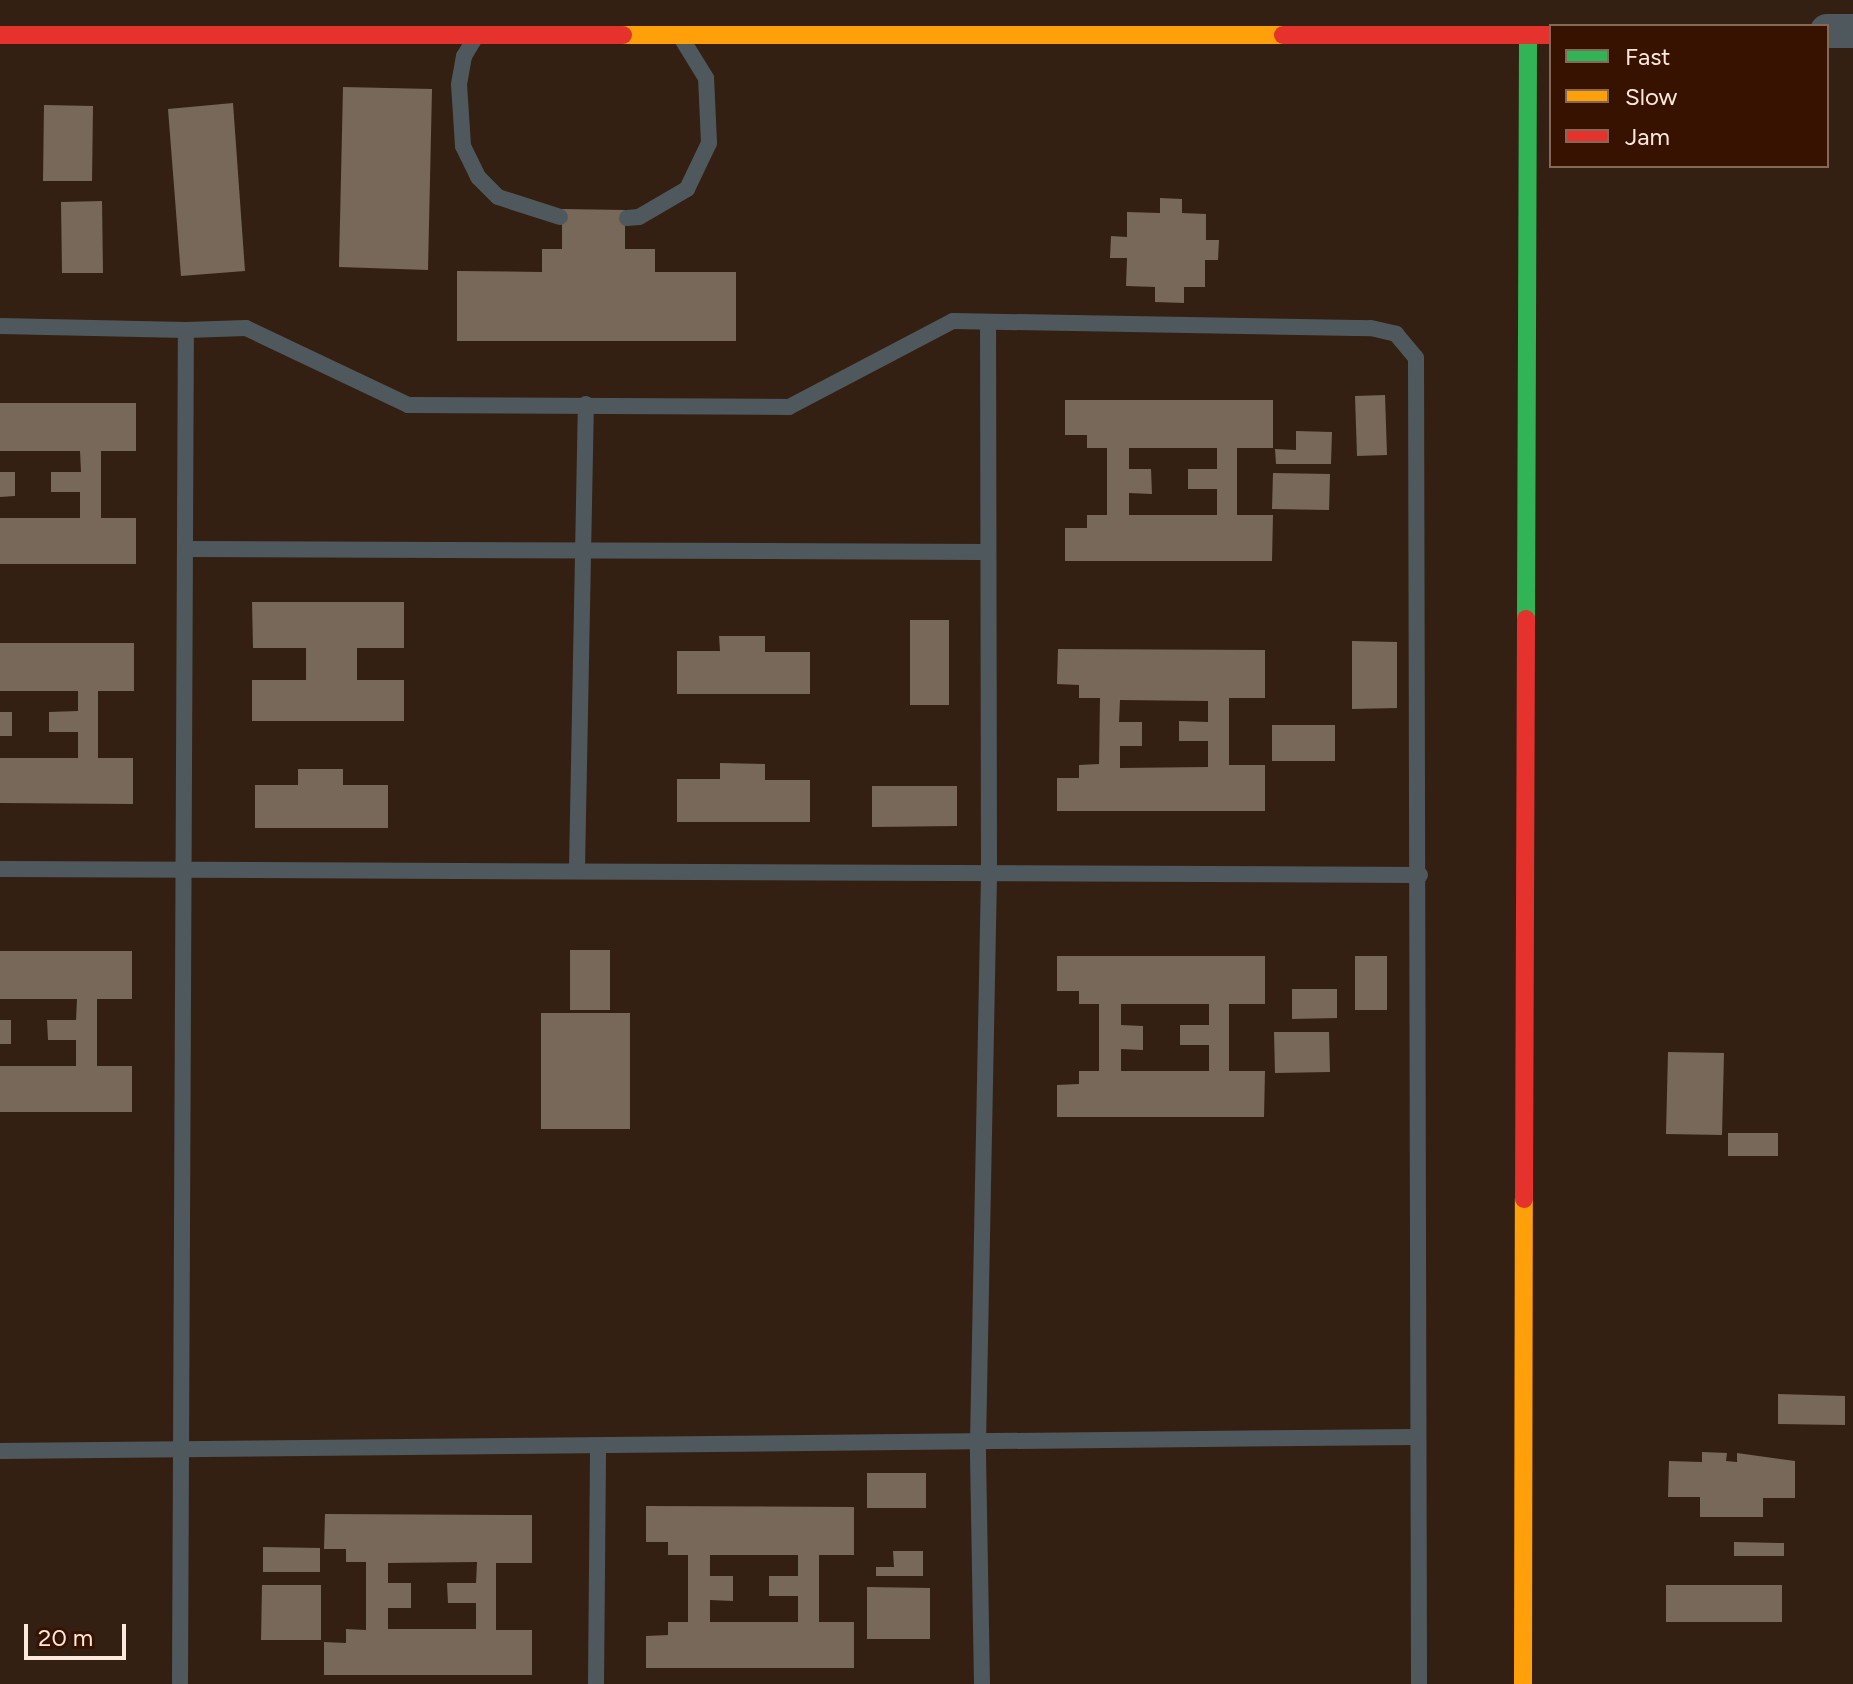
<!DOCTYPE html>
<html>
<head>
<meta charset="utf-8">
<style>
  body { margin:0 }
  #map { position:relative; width:1853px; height:1684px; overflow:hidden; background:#342013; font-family:Figtree,sans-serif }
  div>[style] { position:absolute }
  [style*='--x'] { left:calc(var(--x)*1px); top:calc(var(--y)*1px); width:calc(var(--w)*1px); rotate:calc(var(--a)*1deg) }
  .building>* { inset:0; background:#78685a }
  .lane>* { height:16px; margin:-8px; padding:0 8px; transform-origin:8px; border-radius:8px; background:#4f595d }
  .street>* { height:34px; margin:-17px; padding:0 17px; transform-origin:17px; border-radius:17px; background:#4f595d }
  .fast>* { height:18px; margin:-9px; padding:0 9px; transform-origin:9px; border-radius:9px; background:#30b455 }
  .slow>* { height:18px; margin:-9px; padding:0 9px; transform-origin:9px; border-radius:9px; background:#ff9f0a }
  .jam>* { height:18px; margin:-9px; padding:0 9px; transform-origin:9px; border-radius:9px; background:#e5322d }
  span { translate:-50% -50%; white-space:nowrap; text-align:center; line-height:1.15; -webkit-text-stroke:8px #371200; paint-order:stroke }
  .legend { position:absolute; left:1549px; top:24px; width:280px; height:144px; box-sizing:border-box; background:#371200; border:2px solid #866859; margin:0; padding:10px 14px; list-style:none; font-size:24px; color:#fde8de }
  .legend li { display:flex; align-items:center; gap:16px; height:40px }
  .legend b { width:40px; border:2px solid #866859 }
  .scale { position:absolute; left:24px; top:1624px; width:102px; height:36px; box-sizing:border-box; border:4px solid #fde8de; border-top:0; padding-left:10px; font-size:24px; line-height:28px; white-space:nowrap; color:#fde8de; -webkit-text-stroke:6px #371200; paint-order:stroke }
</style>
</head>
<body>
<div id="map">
  <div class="building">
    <div style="clip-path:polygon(343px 87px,432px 89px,428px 270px,339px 267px)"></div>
    <div style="clip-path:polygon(233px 103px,245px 271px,181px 276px,168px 109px)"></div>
    <div style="clip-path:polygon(44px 105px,93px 106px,92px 181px,43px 181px)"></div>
    <div style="clip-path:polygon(1160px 198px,1182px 199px,1182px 213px,1206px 214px,1206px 240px,1219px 240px,1218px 260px,1205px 260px,1205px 287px,1184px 287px,1184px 303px,1155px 302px,1155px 287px,1126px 286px,1127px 258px,1110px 258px,1111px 236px,1127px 237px,1127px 212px,1160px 213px)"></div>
    <div style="clip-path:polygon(102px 201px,103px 273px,62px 273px,61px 202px)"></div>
    <div style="clip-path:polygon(562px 209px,625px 210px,625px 249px,655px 249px,655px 272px,736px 272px,736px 341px,457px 341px,457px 271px,542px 272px,542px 249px,562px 249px)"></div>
    <div style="clip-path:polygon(1385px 395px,1387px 455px,1357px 456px,1355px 396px)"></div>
    <div style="clip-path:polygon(evenodd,1065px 400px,1273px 400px,1273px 448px,1237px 448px,1237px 515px,1273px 515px,1272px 561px,1065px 561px,1065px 528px,1087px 528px,1087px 515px,1107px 515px,1107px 448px,1087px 448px,1087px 435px,1065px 435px,1065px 400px,1129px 448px,1217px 448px,1217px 469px,1188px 469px,1188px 489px,1217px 489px,1217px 515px,1129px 515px,1129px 493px,1152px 494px,1151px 469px,1129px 469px,1129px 448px)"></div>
    <div style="clip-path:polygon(0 403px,136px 403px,136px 451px,101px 451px,101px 518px,136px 518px,136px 564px,0 564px,0 518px,80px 518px,80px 492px,51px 492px,51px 472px,81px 472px,80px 451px,0 451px)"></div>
    <div style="clip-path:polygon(1296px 431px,1332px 432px,1331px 464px,1276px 464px,1275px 449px,1296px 450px)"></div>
    <div style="clip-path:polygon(0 472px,15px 472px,15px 496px,0 497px)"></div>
    <div style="clip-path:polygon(1273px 473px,1330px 474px,1329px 510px,1272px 509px)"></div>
    <div style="clip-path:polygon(252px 602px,404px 602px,404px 648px,357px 648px,357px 680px,404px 680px,404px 721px,252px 721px,252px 680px,306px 680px,306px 648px,253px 648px)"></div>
    <div style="clip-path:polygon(910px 620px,949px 620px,949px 705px,910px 705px)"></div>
    <div style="clip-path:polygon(719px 636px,765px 636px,765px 652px,810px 652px,810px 694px,677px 694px,677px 651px,720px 651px)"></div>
    <div style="clip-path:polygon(1352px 641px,1397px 642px,1397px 708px,1352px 709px)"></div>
    <div style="clip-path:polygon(0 643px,134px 643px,134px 691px,98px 691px,98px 758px,133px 758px,133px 804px,0 803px,0 758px,78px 758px,78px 732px,49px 732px,49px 712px,78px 711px,78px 691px,0 691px)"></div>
    <div style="clip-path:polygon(evenodd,1058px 649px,1265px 650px,1265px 698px,1229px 698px,1229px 765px,1265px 765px,1265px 811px,1057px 811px,1057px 778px,1079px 778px,1079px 765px,1099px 764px,1100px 698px,1079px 698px,1079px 685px,1057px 684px,1058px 649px,1120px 700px,1208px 701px,1208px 722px,1179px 721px,1179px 741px,1208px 741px,1208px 767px,1120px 768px,1120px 746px,1142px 746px,1142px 722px,1119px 722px,1120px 700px)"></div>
    <div style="clip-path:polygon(0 712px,12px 712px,12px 736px,0 736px)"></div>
    <div style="clip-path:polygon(1272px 725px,1335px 725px,1335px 761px,1272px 761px)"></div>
    <div style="clip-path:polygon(720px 763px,765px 764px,765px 780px,810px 780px,810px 822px,677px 822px,677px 779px,720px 779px)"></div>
    <div style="clip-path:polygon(298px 769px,343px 769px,343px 785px,388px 785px,388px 828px,255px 828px,255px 785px,298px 785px)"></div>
    <div style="clip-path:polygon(872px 786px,957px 786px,957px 826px,872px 827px)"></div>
    <div style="clip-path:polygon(570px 950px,610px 950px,610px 1010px,570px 1010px)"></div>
    <div style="clip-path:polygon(0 951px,132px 951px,132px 999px,97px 999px,97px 1066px,132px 1066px,132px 1112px,0 1112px,0 1066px,76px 1066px,76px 1040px,48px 1040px,47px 1020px,76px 1020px,77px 999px,0 999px)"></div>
    <div style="clip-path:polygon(evenodd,1057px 956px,1265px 956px,1265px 1004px,1229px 1004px,1229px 1071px,1265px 1071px,1264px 1117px,1057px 1117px,1057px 1085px,1079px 1084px,1079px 1071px,1099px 1071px,1099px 1004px,1079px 1004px,1079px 991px,1057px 991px,1057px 956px,1121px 1004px,1209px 1004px,1209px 1025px,1180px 1025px,1180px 1045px,1209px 1045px,1209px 1071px,1121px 1071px,1121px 1049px,1143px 1050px,1143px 1026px,1121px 1025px,1121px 1004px)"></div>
    <div style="clip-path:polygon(1355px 956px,1387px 956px,1387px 1010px,1355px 1010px)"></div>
    <div style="clip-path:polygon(1292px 989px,1337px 989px,1337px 1018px,1292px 1019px)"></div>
    <div style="clip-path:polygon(541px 1013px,630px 1013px,630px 1129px,541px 1129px)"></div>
    <div style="clip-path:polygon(0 1020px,11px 1020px,11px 1044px,0 1044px)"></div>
    <div style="clip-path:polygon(1274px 1032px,1329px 1032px,1330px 1072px,1275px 1073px)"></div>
    <div style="clip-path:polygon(1668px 1052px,1724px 1053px,1722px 1135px,1666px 1134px)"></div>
    <div style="clip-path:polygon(1728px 1133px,1778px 1133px,1778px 1156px,1728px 1156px)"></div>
    <div style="clip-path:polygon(1778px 1394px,1845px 1396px,1845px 1425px,1778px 1424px)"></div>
    <div style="clip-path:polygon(1702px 1452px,1727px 1453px,1726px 1461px,1737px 1462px,1737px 1453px,1795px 1461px,1795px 1498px,1763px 1498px,1763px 1517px,1700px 1517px,1700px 1497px,1668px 1497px,1669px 1461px,1702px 1462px)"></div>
    <div style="clip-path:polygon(867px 1473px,926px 1473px,926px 1508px,867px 1508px)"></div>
    <div style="clip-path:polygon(evenodd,646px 1506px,854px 1507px,854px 1555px,819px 1555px,819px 1622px,854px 1622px,854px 1668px,646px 1668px,646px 1636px,668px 1635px,668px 1622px,688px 1622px,688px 1555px,668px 1555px,668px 1542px,646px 1542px,646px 1506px,710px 1555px,798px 1555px,798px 1576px,769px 1576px,769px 1596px,798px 1596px,798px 1622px,710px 1622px,710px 1600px,733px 1601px,733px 1576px,710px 1576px,710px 1555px)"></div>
    <div style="clip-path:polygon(evenodd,325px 1514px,532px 1515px,532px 1563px,496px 1563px,496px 1630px,532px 1630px,532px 1675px,324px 1675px,324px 1642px,346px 1643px,346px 1629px,366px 1630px,366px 1562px,346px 1562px,346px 1549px,324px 1549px,325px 1514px,477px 1562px,476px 1583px,447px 1583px,448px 1603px,476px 1603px,476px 1629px,388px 1629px,388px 1608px,411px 1608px,411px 1583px,388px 1583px,388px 1563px,477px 1562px)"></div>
    <div style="clip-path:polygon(1734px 1542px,1784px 1543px,1784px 1556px,1734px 1556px)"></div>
    <div style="clip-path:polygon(263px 1547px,320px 1548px,320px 1572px,263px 1572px)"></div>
    <div style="clip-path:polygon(893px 1551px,923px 1551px,923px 1576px,876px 1576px,876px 1567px,894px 1567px)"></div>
    <div style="clip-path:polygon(262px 1585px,321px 1585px,321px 1640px,261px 1640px)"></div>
    <div style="clip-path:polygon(1666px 1585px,1782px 1585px,1782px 1622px,1666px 1622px)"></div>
    <div style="clip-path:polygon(867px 1587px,930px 1588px,930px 1639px,867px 1639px)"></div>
  </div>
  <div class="lane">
    <div style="--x:475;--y:38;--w:21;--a:121"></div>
    <div style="--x:464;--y:56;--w:28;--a:100"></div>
    <div style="--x:459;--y:84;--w:62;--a:86.3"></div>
    <div style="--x:463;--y:146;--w:34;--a:64"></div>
    <div style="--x:478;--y:177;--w:28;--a:45"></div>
    <div style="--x:498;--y:197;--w:65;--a:17.9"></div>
    <div style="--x:627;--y:218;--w:12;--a:-5"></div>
    <div style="--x:639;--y:217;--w:56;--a:-30.3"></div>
    <div style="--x:687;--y:189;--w:51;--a:-64.4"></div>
    <div style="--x:709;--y:143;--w:65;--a:-92.6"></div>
    <div style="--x:706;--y:78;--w:46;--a:-121.6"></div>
    <div style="--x:0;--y:326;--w:186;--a:1.2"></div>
    <div style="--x:185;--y:549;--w:801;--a:0.21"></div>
    <div style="--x:577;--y:868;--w:464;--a:-88.9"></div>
    <div style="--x:0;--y:869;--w:1420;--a:0.24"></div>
    <div style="--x:0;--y:1451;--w:1416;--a:-0.57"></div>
    <div style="--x:180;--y:1684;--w:1354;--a:-89.75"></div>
    <div style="--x:186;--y:330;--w:60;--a:-1.9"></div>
    <div style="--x:246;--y:328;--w:179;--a:25.4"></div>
    <div style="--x:408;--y:405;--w:381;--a:0.3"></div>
    <div style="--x:789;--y:407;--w:185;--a:-27.7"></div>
    <div style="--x:953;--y:321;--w:418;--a:1"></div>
    <div style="--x:1371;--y:328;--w:26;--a:13"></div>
    <div style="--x:1396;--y:334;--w:31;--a:50"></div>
    <div style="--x:1416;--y:358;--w:1326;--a:89.87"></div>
    <div style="--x:596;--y:1684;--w:238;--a:-89.5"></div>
    <div style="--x:982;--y:1684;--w:241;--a:-91"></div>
    <div style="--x:978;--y:1443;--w:569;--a:-88.89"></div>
    <div style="--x:989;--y:874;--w:552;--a:-90.1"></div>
  </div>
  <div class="street">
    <div style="--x:1827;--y:31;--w:26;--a:0"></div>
  </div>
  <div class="fast">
    <div style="--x:1526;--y:619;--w:584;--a:-89.8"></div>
  </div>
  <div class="slow">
    <div style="--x:623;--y:35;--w:660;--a:0"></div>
    <div style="--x:1523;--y:1684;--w:485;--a:-89.9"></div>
  </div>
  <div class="jam">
    <div style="--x:0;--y:35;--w:623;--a:0"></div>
    <div style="--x:1283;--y:35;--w:268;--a:0"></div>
    <div style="--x:1524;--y:1199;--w:580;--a:-89.8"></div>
  </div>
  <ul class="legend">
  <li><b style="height:10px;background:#30b455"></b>Fast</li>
  <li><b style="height:10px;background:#ff9f0a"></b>Slow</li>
  <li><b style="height:10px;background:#e5322d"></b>Jam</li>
  </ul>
  <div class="scale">20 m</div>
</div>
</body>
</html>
